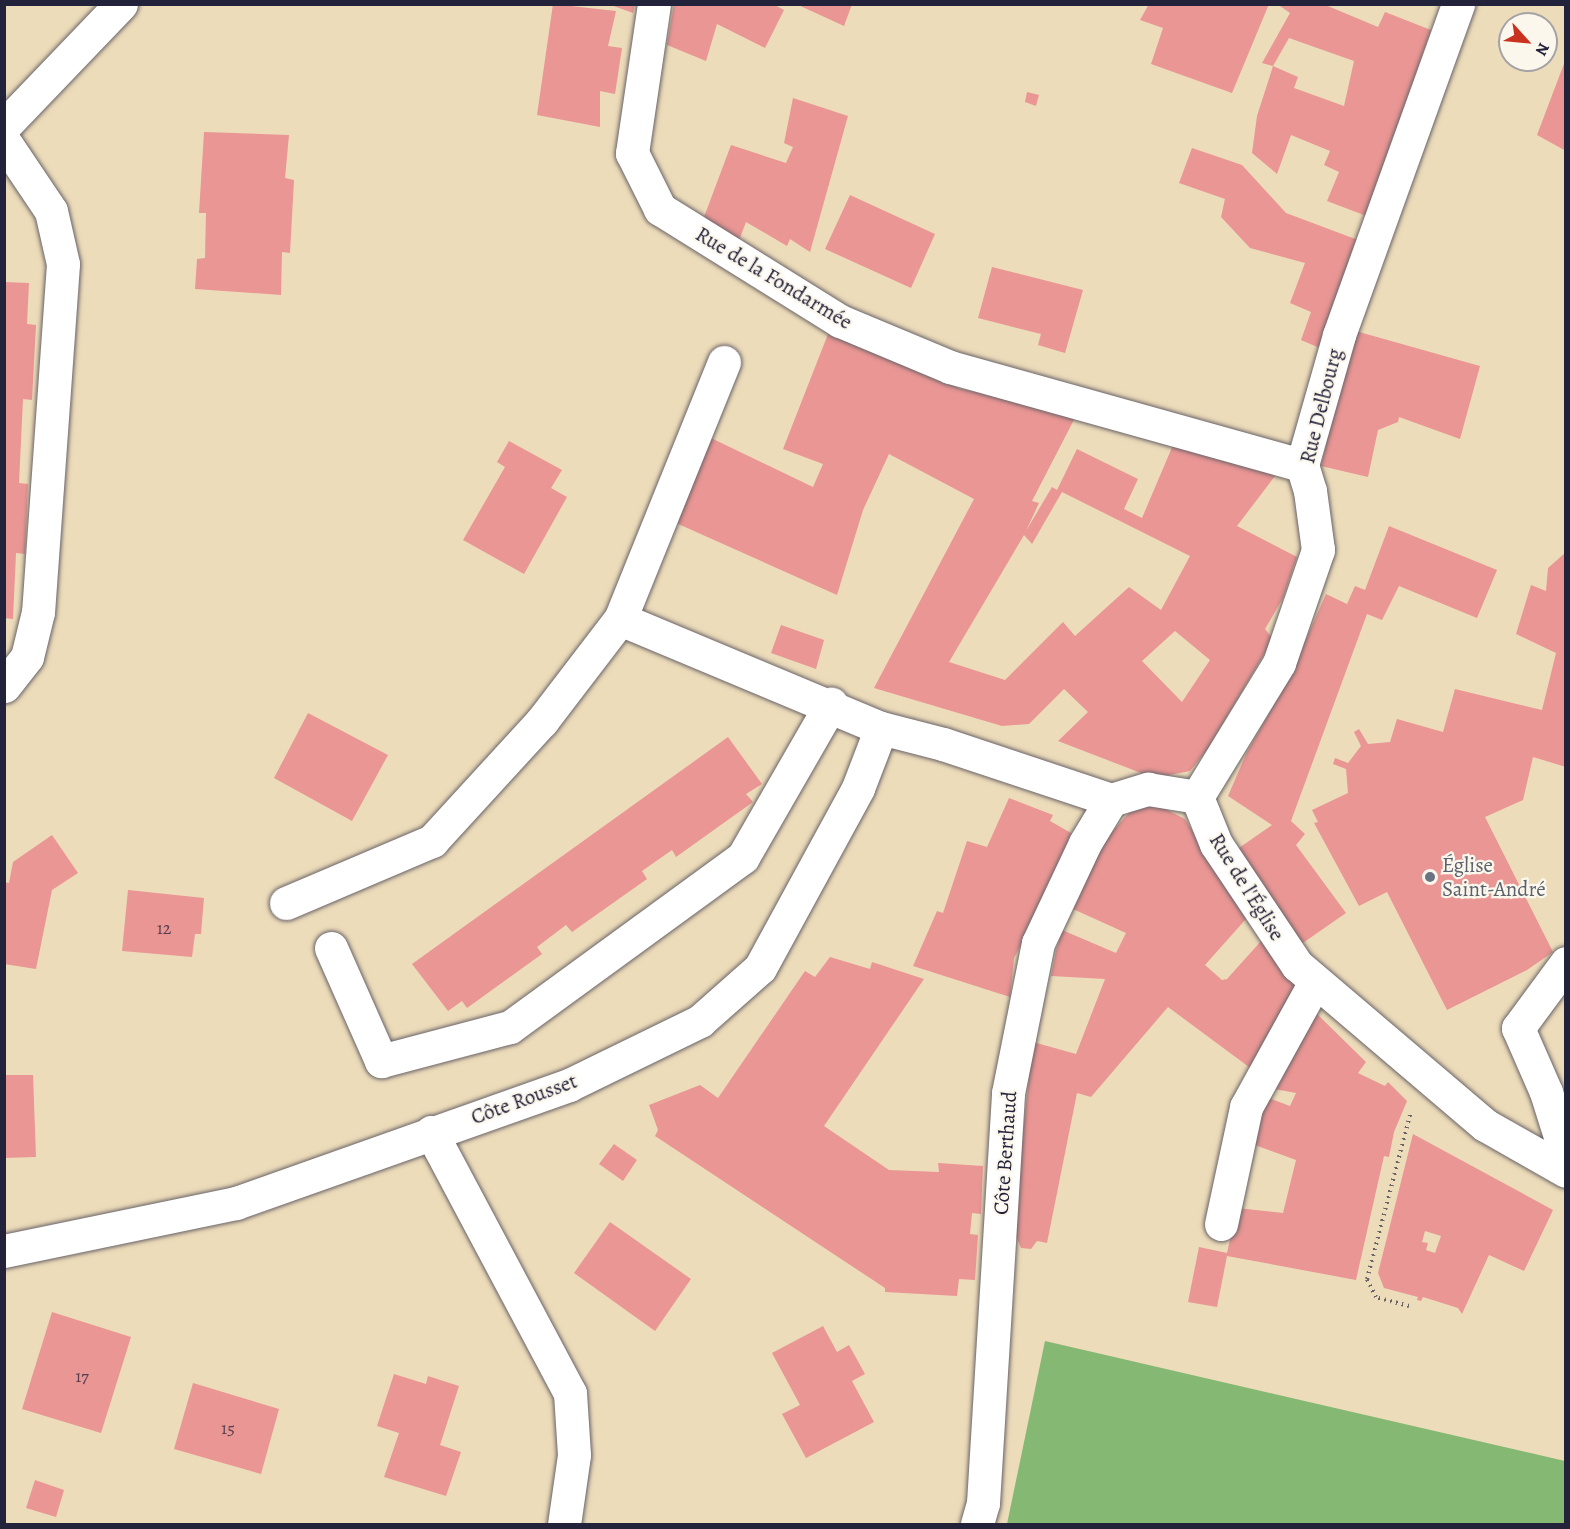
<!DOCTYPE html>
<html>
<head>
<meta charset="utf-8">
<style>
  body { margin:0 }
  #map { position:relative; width:1570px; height:1529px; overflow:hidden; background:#eddcba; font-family:Alegreya,serif }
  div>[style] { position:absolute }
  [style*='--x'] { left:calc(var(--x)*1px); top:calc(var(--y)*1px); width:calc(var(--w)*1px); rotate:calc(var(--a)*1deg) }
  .forest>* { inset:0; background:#85b873 }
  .building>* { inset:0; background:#ea9694 }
  .path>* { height:4px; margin-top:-2px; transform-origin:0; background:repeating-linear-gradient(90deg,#696367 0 1.5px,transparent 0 6px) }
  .roads { filter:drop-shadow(0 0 2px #696367) drop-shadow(0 0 2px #696367) }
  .minor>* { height:33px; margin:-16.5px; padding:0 16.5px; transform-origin:16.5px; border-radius:16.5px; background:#fff }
  .dots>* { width:16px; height:16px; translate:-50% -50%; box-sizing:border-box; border:3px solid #fbf7ec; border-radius:50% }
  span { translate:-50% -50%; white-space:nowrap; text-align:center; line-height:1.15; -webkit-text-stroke:4.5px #fbf7ec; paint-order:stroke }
  .number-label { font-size:18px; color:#543f51 }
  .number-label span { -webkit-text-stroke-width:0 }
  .street-label { font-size:21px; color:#22223b }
  .worship-label { font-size:21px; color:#5b616d }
  .left { translate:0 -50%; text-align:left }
  .frame { position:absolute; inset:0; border:6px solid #22223b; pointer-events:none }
  .north { position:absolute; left:1498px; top:12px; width:60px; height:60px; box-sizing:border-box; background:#fbf7ec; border:2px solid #a4a2a5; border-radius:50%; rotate:117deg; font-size:16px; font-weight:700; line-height:24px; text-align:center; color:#22223b }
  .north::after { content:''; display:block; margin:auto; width:21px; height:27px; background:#c8321e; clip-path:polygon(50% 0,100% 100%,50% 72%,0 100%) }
</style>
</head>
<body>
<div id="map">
  <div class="forest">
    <div style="clip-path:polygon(1045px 1341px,1565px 1461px,1565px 1524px,1007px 1524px)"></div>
  </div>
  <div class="building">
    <div style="clip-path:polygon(553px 4px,616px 11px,608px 46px,622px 48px,615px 94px,600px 91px,600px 127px,537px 115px)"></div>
    <div style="clip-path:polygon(608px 4px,635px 4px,633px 13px)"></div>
    <div style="clip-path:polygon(674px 4px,773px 4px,784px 10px,765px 48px,717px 24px,706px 61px,667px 45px)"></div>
    <div style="clip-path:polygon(796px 4px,852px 4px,844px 26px)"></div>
    <div style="clip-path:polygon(1149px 4px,1269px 4px,1232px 93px,1151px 64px,1163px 28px,1140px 20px)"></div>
    <div style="clip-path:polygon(1277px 4px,1323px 4px,1378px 27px,1385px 12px,1431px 30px,1369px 217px,1327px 201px,1339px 172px,1324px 165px,1330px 151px,1291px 135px,1277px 174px,1252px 153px,1257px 116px,1273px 66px,1298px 77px,1294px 88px,1344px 106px,1354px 61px,1289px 38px,1273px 66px,1262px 63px,1290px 13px)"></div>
    <div style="clip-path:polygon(1565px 61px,1566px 61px,1566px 151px,1537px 135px)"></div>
    <div style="clip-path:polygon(1027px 92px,1039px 95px,1036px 106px,1025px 102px)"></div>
    <div style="clip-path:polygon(793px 98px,848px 116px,810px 252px,790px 239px,787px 246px,746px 222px,738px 243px,704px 217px,731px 145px,786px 163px,793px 147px,784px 143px)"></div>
    <div style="clip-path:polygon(204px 132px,289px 135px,285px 178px,294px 180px,290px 253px,282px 252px,281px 295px,195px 289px,197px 259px,205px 258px,206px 213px,199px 213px)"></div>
    <div style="clip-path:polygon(1192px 148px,1242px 165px,1286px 213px,1358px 240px,1322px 349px,1301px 340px,1311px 312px,1290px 303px,1305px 263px,1250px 248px,1221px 217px,1225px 199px,1179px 183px)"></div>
    <div style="clip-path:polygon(850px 195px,935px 234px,911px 288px,825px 249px)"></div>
    <div style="clip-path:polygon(992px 267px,1083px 290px,1065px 353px,1038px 345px,1041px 334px,978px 318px)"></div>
    <div style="clip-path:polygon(4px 282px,29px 283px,27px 324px,36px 325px,32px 400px,23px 399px,19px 483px,28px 484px,25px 554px,16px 553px,13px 619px,4px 618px)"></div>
    <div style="clip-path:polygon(1352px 330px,1480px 366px,1460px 439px,1399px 417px,1398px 422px,1378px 430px,1368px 477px,1321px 466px)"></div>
    <div style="clip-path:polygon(evenodd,828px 334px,961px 389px,1078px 412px,1032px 501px,1039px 503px,1026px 531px,1052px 487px,1057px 490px,1077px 449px,1138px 479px,1124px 509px,1142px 518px,1176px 438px,1236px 456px,1275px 476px,1237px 526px,1297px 557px,1283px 598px,1265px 629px,1273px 639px,1207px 750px,1190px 771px,1154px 778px,1058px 741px,1088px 712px,1064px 689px,1029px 724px,1002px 726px,874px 688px,974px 499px,889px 454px,863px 510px,837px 595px,676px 523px,711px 438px,813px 487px,823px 464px,783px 449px,828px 334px,1062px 492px,1190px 556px,1161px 610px,1129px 587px,1075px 636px,1063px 622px,1005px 680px,949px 662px,1024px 535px,1032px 544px,1062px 492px,828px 334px,1175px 631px,1210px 660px,1182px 702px,1142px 661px,1175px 631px)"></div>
    <div style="clip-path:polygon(509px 441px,562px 470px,551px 488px,567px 497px,524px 574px,463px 540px,505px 467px,497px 462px)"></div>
    <div style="clip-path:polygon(1389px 526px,1497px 570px,1477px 618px,1399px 586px,1382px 620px,1367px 614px,1291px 821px,1305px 834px,1296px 845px,1346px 913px,1300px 945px,1236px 850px,1272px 825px,1228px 796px,1247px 752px,1288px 680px,1326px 594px,1347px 604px,1355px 586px,1365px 590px)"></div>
    <div style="clip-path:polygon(1566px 552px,1566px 767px,1533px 757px,1523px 800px,1485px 817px,1553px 952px,1527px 970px,1447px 1010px,1387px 892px,1359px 906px,1314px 823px,1318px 822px,1312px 810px,1348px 793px,1346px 769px,1333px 764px,1335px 758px,1348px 763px,1361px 746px,1354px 732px,1359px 729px,1368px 744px,1390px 742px,1397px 719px,1443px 732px,1455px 689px,1542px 710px,1556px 653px,1516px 634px,1531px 585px,1546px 591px,1548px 568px)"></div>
    <div style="clip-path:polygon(781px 625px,824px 640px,816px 669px,771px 653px)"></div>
    <div style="clip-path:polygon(308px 713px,388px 755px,352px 821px,274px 778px)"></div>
    <div style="clip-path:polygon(728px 737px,762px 784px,746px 794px,753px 802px,676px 857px,672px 850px,642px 871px,647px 879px,572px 932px,566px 925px,537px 947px,542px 954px,467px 1008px,462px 1001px,448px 1011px,412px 964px)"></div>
    <div style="clip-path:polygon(1009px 798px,1053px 815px,1050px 821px,1078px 837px,1014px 958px,1010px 997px,913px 966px,937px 911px,943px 913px,967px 841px,987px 847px)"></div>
    <div style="clip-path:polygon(1147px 800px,1185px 819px,1246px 919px,1205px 965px,1222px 980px,1227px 979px,1262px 940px,1300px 989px,1253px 1070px,1168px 1007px,1091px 1097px,1077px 1093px,1047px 1243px,1037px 1241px,1031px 1249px,1021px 1248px,1014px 1232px,1014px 1213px,1033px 1042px,1076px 1054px,1105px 979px,1051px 976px,1056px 951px,1062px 930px,1116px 953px,1126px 933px,1073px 909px,1087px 879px,1084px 877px,1103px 842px,1136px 805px)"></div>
    <div style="clip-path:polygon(52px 835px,78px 873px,52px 890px,36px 969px,4px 964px,4px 882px,9px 883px,13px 862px)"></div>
    <div style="clip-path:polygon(128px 890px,204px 898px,201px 934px,195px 934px,192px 957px,122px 951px)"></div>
    <div style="clip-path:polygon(830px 957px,870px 969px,872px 962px,924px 979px,824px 1126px,889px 1170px,939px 1172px,938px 1163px,983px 1166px,981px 1214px,972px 1213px,970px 1234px,978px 1235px,975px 1280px,959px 1279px,957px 1296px,885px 1292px,885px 1288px,655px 1136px,658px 1130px,649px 1105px,700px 1085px,718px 1098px,805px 971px,815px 977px)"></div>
    <div style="clip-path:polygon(1315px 1012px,1366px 1062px,1358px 1073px,1385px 1086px,1388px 1082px,1407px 1101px,1394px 1132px,1389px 1157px,1384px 1156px,1356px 1280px,1227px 1256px,1217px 1307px,1188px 1302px,1199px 1247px,1227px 1253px,1237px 1208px,1283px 1213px,1296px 1160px,1252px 1144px,1266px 1097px,1290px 1106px,1296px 1093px,1268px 1088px)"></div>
    <div style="clip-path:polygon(4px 1075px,33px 1075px,36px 1157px,4px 1158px)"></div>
    <div style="clip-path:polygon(evenodd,1413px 1134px,1553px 1210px,1524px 1271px,1489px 1255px,1462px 1314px,1458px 1308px,1423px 1297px,1421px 1301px,1417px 1300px,1418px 1297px,1384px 1288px,1378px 1273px,1413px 1134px,1425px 1231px,1441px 1236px,1435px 1253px,1426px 1250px,1428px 1243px,1422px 1242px,1425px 1231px)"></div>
    <div style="clip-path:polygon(614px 1144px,637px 1160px,623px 1181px,599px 1164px)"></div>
    <div style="clip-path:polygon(610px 1222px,691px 1279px,655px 1331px,574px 1273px)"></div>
    <div style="clip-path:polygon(52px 1312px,131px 1337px,101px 1433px,22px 1409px)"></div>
    <div style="clip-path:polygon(823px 1326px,837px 1352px,849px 1345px,865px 1374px,852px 1381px,874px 1422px,806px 1458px,782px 1414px,800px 1405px,772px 1353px)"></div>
    <div style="clip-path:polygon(394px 1374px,426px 1384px,428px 1376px,459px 1386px,440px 1445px,461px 1452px,446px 1496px,384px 1477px,399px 1433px,377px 1426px)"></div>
    <div style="clip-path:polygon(193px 1383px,279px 1409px,261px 1474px,174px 1449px)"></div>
    <div style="clip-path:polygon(35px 1480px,64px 1490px,56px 1517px,26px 1508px)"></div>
  </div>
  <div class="path">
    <div style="--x:1409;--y:1306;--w:34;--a:-165"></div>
    <div style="--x:1376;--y:1297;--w:20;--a:-117"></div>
    <div style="--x:1367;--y:1279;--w:170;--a:-75.3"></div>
  </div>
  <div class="roads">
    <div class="minor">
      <div style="--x:654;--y:4;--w:151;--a:98.4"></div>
      <div style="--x:632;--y:153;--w:63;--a:63.4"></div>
      <div style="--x:660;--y:209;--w:212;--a:31.9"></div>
      <div style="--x:840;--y:321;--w:119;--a:22.7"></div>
      <div style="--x:950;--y:367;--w:365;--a:15.6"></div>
      <div style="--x:4;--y:126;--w:169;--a:-46.2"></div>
      <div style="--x:4;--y:141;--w:84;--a:56.1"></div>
      <div style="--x:51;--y:211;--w:54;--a:77.2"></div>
      <div style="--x:63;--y:264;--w:349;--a:94.1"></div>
      <div style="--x:38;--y:612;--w:46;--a:103.7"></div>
      <div style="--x:27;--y:657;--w:37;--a:128"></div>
      <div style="--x:724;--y:362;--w:277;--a:112"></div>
      <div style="--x:620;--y:619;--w:283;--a:22.7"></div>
      <div style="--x:881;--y:728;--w:64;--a:14.5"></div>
      <div style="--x:943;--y:744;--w:177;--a:18.4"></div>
      <div style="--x:1111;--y:800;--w:39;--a:-17"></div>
      <div style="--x:1148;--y:789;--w:50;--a:9.3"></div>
      <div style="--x:1197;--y:797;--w:157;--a:-58.5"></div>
      <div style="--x:1279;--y:663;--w:120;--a:-71"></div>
      <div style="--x:1318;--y:550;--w:60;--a:-97.7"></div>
      <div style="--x:1310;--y:491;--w:27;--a:-107"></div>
      <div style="--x:1302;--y:465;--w:135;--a:-74.1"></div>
      <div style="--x:1339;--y:335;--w:352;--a:-70.2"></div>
      <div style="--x:1197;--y:797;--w:51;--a:68"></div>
      <div style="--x:1216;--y:844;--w:146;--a:56.2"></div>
      <div style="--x:1297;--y:965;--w:247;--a:40.4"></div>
      <div style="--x:1485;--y:1125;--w:93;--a:29.6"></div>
      <div style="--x:286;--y:903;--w:159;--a:-23"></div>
      <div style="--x:432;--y:841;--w:163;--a:-47.5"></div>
      <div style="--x:542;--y:721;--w:128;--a:-52.6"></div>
      <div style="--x:331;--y:948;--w:124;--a:66.1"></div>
      <div style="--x:381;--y:1061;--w:133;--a:-14.8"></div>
      <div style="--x:510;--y:1027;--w:288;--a:-36.1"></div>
      <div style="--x:743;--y:857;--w:177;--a:-60.1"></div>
      <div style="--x:1566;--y:963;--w:81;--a:126.4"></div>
      <div style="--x:1518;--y:1028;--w:70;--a:66.4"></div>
      <div style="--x:1546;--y:1092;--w:67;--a:72.6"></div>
      <div style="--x:431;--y:1132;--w:296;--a:62"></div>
      <div style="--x:570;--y:1393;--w:62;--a:86.3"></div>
      <div style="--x:574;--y:1455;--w:70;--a:98.2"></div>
      <div style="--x:1221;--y:1224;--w:120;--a:-77.9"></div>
      <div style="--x:1246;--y:1107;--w:143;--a:-61.1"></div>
      <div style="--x:4;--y:1251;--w:237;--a:-11.7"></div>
      <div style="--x:236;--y:1203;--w:353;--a:-19.5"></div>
      <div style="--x:569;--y:1085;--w:146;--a:-26"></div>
      <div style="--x:700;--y:1021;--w:80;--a:-41.5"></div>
      <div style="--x:760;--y:968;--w:205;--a:-61.4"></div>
      <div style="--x:858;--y:788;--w:64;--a:-69"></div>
      <div style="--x:977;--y:1524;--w:22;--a:-74"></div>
      <div style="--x:983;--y:1503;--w:411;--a:-86.5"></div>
      <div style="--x:1008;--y:1093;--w:153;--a:-78.7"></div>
      <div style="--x:1038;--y:943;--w:110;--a:-64.8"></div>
      <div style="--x:1085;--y:843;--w:50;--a:-58.8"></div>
    </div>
  </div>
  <div class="dots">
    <div style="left:1430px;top:877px;background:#6b7280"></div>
  </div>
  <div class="number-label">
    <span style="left:164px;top:928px">12</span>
    <span style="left:82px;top:1376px">17</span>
    <span style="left:228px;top:1428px">15</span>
  </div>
  <div class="street-label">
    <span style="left:774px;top:278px;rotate:31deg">Rue de la Fondarmée</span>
    <span style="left:1321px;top:406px;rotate:-76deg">Rue Delbourg</span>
    <span style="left:1247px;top:887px;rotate:58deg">Rue de l'Église</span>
    <span style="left:524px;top:1099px;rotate:-20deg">Côte Rousset</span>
    <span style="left:1005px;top:1153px;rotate:-86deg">Côte Berthaud</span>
  </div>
  <div class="worship-label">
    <span class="left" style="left:1442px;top:877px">Église<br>Saint-André</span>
  </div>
  <div class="frame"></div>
  <div class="north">N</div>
</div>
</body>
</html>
